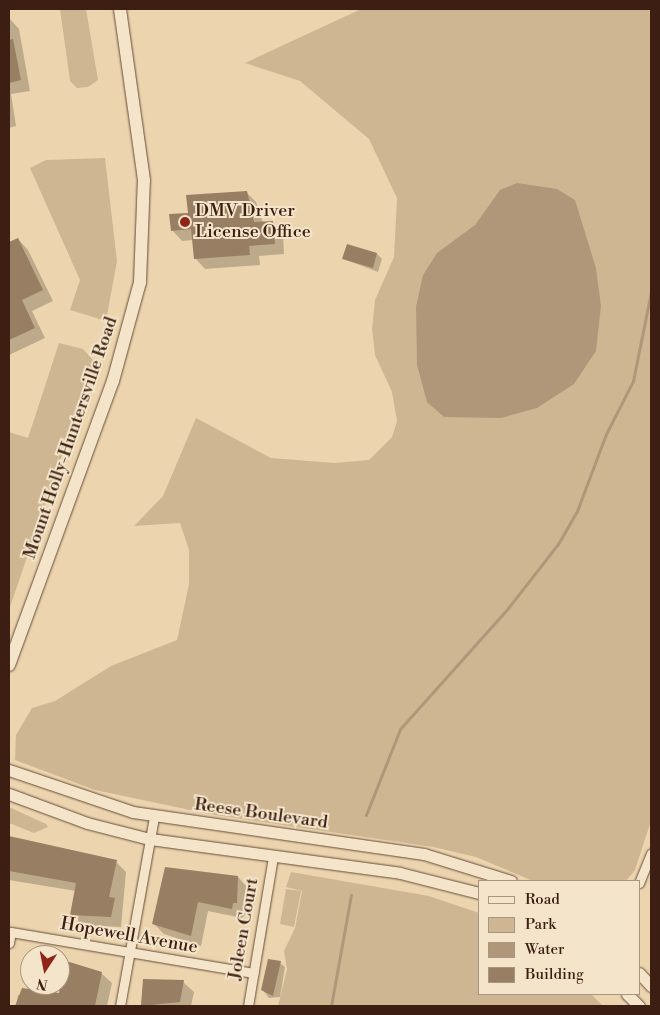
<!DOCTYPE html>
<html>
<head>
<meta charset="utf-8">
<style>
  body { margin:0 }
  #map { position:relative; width:660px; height:1015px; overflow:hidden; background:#ecd5ae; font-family:"Libre Bodoni",serif }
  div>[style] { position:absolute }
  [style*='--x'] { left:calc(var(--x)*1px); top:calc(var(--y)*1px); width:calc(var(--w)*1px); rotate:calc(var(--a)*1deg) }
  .green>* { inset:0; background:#ceb693 }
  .water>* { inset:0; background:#b09779 }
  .shadow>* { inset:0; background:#0003 }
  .stream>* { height:3px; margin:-1.5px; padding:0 1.5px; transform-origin:1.5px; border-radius:1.5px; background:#b09779 }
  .building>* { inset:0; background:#987e63 }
  .roads { filter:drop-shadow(0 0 1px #684c39) drop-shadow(0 0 1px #684c39) }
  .minor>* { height:9px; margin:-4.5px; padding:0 4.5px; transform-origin:4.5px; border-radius:4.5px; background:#f3e4ca }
  .tertiary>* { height:11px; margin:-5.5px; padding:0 5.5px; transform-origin:5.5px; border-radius:5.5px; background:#f3e4ca }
  .secondary>* { height:12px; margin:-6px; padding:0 6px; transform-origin:6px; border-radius:6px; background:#f3e4ca }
  .dots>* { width:14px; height:14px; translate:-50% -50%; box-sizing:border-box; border:2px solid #f3e4ca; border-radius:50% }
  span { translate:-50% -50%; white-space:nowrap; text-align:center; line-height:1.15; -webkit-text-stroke:4px #f3e4ca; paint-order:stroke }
  .poi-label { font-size:18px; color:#3c1f12 }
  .left { translate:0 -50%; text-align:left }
  .street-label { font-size:18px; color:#3c1f12 }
  .frame { position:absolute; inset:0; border:10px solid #3c1f12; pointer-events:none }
  .legend { position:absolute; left:478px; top:880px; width:162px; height:115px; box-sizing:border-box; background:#f3e4ca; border:1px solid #aa9580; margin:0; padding:6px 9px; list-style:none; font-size:15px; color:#3c1f12 }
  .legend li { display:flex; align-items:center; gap:10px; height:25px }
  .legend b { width:25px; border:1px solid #aa9580 }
  .north { position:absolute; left:20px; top:945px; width:50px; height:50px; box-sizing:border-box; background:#f3e4ca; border:1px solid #aa9580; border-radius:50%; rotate:191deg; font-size:14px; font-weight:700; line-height:20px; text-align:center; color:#3c1f12 }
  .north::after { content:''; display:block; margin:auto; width:18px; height:22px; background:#8f2418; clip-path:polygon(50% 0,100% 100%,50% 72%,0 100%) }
</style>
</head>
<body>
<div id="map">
  <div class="green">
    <div style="clip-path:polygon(60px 9px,86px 9px,98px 80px,88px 87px,77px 88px,70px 81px)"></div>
    <div style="clip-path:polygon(361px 9px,651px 9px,651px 821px,635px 870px,626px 881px,533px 881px,476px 857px,433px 847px,209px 814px,95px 790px,15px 760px,16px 735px,32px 708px,55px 701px,111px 666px,177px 640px,189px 584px,189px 550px,180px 523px,134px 526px,163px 496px,196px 418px,271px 458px,335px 463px,369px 460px,392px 437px,397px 421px,392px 392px,375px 355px,372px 329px,375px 300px,394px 257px,397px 198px,369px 139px,300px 81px,245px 63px)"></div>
    <div style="clip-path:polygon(105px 158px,117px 261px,106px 321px,70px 310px,80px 280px,30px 168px,46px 160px)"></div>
    <div style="clip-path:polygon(59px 343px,83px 349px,94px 361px,9px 610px,9px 432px,28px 438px)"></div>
    <div style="clip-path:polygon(9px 807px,46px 824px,48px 827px,34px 833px,9px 823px)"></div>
    <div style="clip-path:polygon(291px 872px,429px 896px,479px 913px,479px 994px,591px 994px,603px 1006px,278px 1006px,287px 969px,284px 951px,295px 928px,302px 891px,286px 887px)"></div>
    <div style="clip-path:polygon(286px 889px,301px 891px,294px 927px,280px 924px)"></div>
  </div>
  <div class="water">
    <div style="clip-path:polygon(517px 183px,557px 189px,575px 200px,596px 268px,601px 306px,596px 351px,574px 384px,537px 408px,501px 418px,444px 417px,427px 402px,417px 365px,416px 307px,423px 275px,437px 253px,475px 225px,500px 190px)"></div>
  </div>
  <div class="shadow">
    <div style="clip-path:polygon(9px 18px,19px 29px,30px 91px,11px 94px,16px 126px,9px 128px)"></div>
    <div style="clip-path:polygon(246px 192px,256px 202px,263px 223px,272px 222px,283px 232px,284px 254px,259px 256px,260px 265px,205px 269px,195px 258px,193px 240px,182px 241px,172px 230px,189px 214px)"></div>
    <div style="clip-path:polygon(18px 239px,28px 250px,53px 301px,32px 311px,45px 338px,9px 355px,9px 244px)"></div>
    <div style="clip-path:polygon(377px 254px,382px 259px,378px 272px,344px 259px)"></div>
    <div style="clip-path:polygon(9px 838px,116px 862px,126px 872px,121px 927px,82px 925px,72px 914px,76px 891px,9px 880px)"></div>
    <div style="clip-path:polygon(238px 877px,248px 888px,247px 913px,242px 918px,208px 911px,201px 946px,164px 934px,153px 923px)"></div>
    <div style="clip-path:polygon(280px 963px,285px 967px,280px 997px,269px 998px,262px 989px)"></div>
    <div style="clip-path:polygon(101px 973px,112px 983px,107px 1006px,16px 1006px,18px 995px,60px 994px)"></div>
    <div style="clip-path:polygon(144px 980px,183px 982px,194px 992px,191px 1006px,141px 1006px)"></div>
  </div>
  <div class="stream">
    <div style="--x:366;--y:815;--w:92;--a:-68.4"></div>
    <div style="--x:400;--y:729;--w:162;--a:-48.2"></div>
    <div style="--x:508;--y:608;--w:81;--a:-52"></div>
    <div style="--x:558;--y:544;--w:38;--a:-60"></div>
    <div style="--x:577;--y:511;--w:82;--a:-69.4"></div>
    <div style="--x:606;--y:434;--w:59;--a:-63"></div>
    <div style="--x:633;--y:381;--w:91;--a:-78.6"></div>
    <div style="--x:331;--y:1006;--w:113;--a:-79.8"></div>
  </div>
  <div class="building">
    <div style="clip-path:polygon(13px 39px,21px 80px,9px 83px,9px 40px)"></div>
    <div style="clip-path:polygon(247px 191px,254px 222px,273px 221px,275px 244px,249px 246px,250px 255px,194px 259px,191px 229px,171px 231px,169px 214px,188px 213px,186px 195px)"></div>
    <div style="clip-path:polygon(18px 238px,43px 290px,22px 300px,35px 328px,9px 340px,9px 242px)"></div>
    <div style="clip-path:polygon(347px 244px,377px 253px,373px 268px,342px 259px)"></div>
    <div style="clip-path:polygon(9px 836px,117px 860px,109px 897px,115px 898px,111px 917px,70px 915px,76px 883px,9px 871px)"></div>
    <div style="clip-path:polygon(165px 867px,238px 876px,237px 903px,233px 903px,232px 909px,198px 902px,191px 936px,152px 924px)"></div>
    <div style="clip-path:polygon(268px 959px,281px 961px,273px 996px,261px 990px)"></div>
    <div style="clip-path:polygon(63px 960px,102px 972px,95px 1006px,15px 1006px,22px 988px,59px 993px)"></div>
    <div style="clip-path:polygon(143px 979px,184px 980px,180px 1002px,141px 1006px)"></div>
  </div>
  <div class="roads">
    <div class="minor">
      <div style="--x:639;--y:883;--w:32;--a:-68"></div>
      <div style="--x:9;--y:943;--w:11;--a:-80"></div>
      <div style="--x:11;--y:932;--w:246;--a:9.6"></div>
      <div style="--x:120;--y:1006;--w:192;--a:-79.8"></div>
      <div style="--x:248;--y:1006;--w:151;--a:-80.5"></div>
    </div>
    <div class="tertiary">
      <div style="--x:9;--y:770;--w:131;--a:18.7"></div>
      <div style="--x:133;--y:812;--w:294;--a:8.2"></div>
      <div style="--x:424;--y:854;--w:91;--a:17.2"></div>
      <div style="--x:9;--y:794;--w:83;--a:20.4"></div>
      <div style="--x:87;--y:823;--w:65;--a:14.3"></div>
      <div style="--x:150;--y:839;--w:252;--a:7.7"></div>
      <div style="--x:400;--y:873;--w:81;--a:14.2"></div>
      <div style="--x:639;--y:973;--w:18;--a:47"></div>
      <div style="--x:627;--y:994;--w:17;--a:45"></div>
    </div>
    <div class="secondary">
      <div style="--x:9;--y:665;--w:302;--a:-69.9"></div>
      <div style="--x:113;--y:381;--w:103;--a:-74.7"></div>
      <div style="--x:140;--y:282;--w:102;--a:-87.8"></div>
      <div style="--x:144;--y:180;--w:173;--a:-98"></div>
    </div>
  </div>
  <div class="dots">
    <div style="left:185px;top:222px;background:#8f2418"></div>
  </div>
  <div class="poi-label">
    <span class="left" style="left:195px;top:222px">DMV Driver<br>License Office</span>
  </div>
  <div class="street-label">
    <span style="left:71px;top:438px;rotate:-71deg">Mount Holly-Huntersville Road</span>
    <span style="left:261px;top:814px;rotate:8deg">Reese Boulevard</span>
    <span style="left:244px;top:929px;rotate:-80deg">Joleen Court</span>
    <span style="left:129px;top:936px;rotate:10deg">Hopewell Avenue</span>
  </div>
  <div class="frame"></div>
  <ul class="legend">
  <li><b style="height:6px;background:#f3e4ca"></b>Road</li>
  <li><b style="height:14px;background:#ceb693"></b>Park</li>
  <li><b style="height:14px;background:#b09779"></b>Water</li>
  <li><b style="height:14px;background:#987e63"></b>Building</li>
  </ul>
  <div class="north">N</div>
</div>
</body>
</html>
